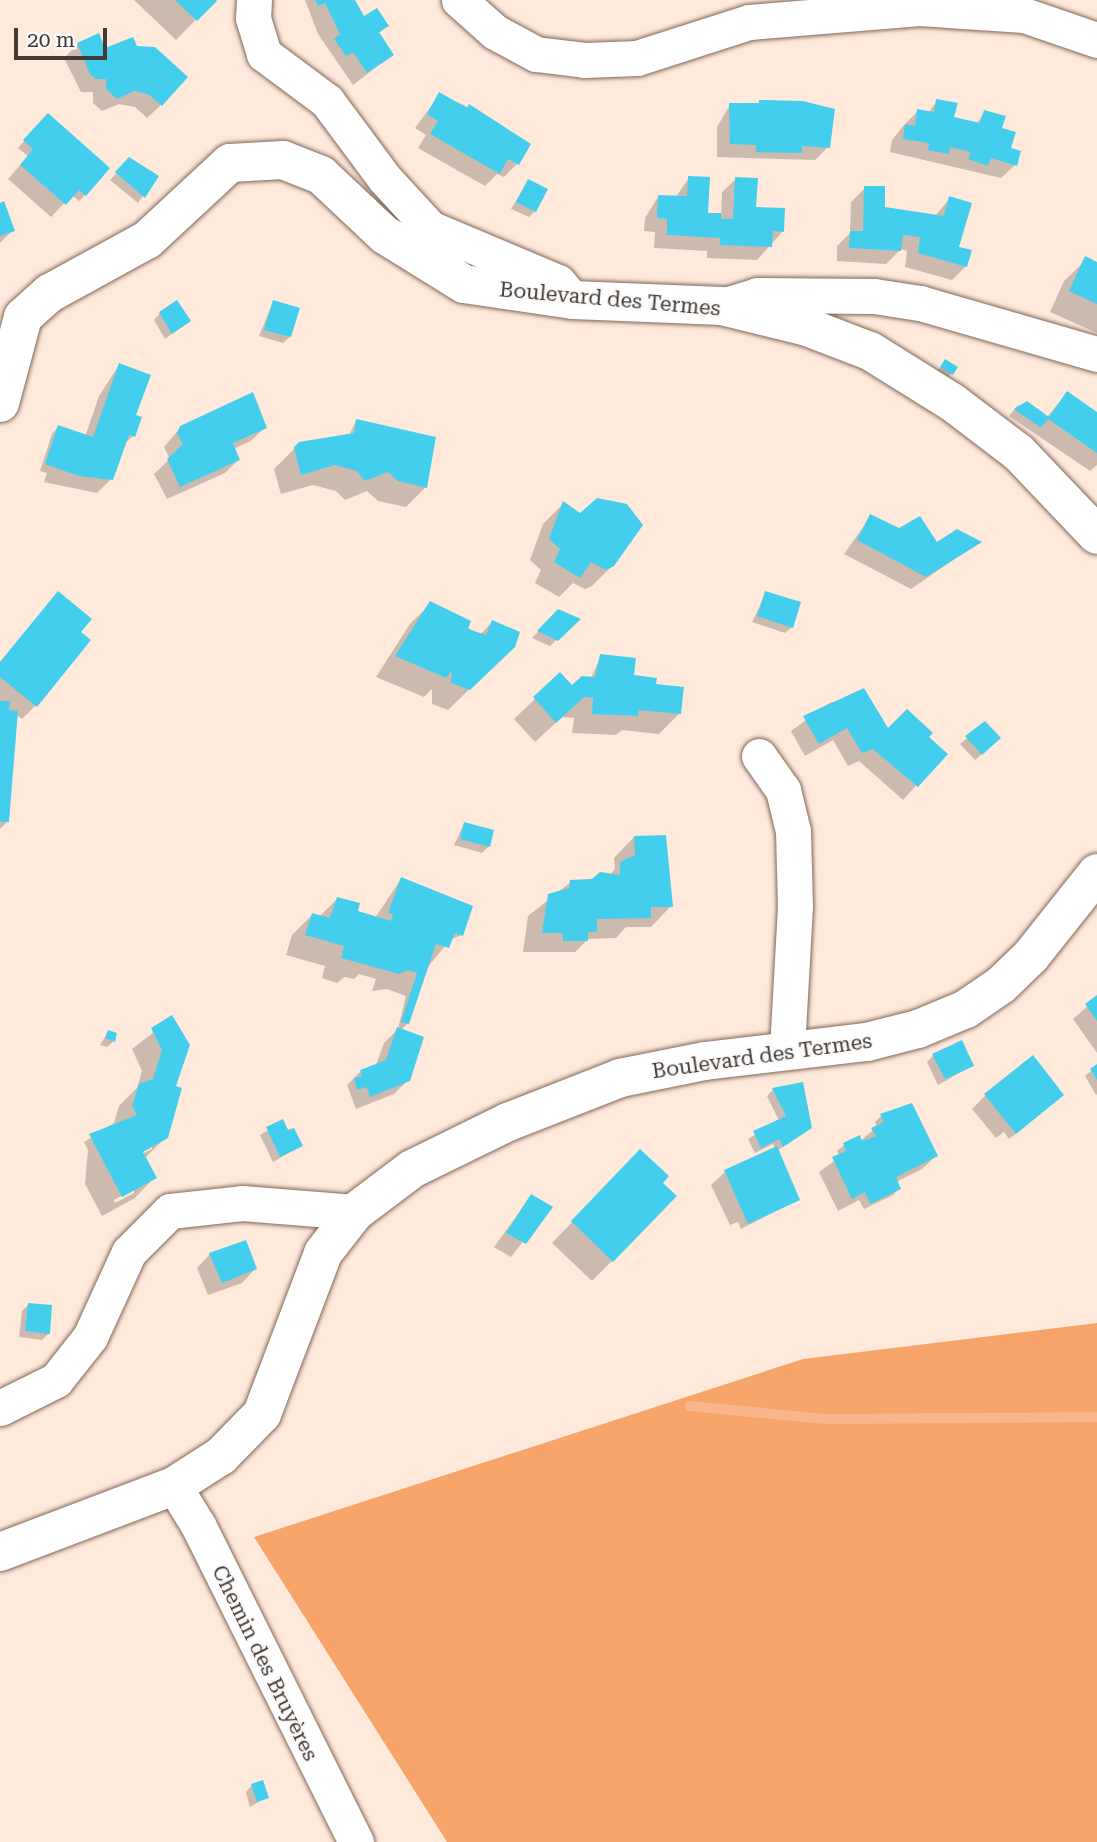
<!DOCTYPE html>
<html>
<head>
<meta charset="utf-8">
<style>
  body { margin:0 }
  #map { position:relative; width:1097px; height:1842px; overflow:hidden; background:#ffe9db; font-family:"Roboto Serif",serif }
  div>[style] { position:absolute }
  [style*='--x'] { left:calc(var(--x)*1px); top:calc(var(--y)*1px); width:calc(var(--w)*1px); rotate:calc(var(--a)*1deg) }
  .forest>* { inset:0; background:#f7a46b }
  .shadow>* { inset:0; background:#0003 }
  .stream>* { height:10px; margin:-5px; padding:0 5px; transform-origin:5px; border-radius:5px; background:#fab68a }
  .building>* { inset:0; background:#44ceee }
  .roads { filter:drop-shadow(0 0 2px #806859) drop-shadow(0 0 2px #806859) }
  .minor>* { height:35px; margin:-17.5px; padding:0 17.5px; transform-origin:17.5px; border-radius:17.5px; background:#fff }
  .tertiary>* { height:38px; margin:-19px; padding:0 19px; transform-origin:19px; border-radius:19px; background:#fff }
  span { translate:-50% -50%; white-space:nowrap; text-align:center; line-height:1.15; -webkit-text-stroke:5px #fbfbfb; paint-order:stroke }
  .street-label { font-size:21px; color:#443932 }
  .scale { position:absolute; left:14px; top:28px; width:93px; height:32px; box-sizing:border-box; border:4px solid #443932; border-top:0; padding-left:9px; font-size:21px; line-height:24px; white-space:nowrap; color:#443932; -webkit-text-stroke:5px #fbfbfb; paint-order:stroke }
</style>
</head>
<body>
<div id="map">
  <div class="forest">
    <div style="clip-path:polygon(1097px 1323px,1097px 1842px,447px 1842px,254px 1537px,803px 1359px)"></div>
  </div>
  <div class="shadow">
    <div style="clip-path:polygon(134px 0,213px 0,214px 1px,176px 40px)"></div>
    <div style="clip-path:polygon(305px 0,353px 0,364px 18px,387px 26px,379px 33px,392px 55px,353px 85px,318px 34px)"></div>
    <div style="clip-path:polygon(78px 44px,105px 50px,161px 105px,147px 118px,135px 107px,119px 104px,102px 111px,93px 103px,93px 92px,81px 92px,64px 58px)"></div>
    <div style="clip-path:polygon(440px 94px,487px 116px,517px 164px,504px 177px,497px 174px,485px 186px,418px 148px,426px 135px,415px 128px)"></div>
    <div style="clip-path:polygon(937px 101px,952px 118px,977px 124px,984px 112px,998px 127px,1015px 165px,1001px 178px,890px 152px,892px 140px,904px 125px,918px 111px,929px 112px)"></div>
    <div style="clip-path:polygon(730px 105px,828px 147px,815px 160px,717px 157px,717px 127px)"></div>
    <div style="clip-path:polygon(48px 115px,85px 195px,79px 201px,72px 195px,51px 217px,8px 179px,28px 156px,18px 148px)"></div>
    <div style="clip-path:polygon(130px 159px,147px 174px,151px 170px,157px 176px,138px 203px,110px 180px)"></div>
    <div style="clip-path:polygon(689px 178px,706px 214px,721px 218px,722px 192px,736px 179px,755px 208px,782px 232px,757px 260px,707px 258px,707px 251px,654px 248px,655px 232px,644px 231px,645px 218px,658px 197px,675px 198px)"></div>
    <div style="clip-path:polygon(528px 181px,535px 211px,529px 217px,511px 209px)"></div>
    <div style="clip-path:polygon(865px 188px,883px 208px,935px 216px,950px 198px,957px 248px,966px 266px,952px 280px,905px 267px,907px 251px,901px 249px,886px 264px,837px 261px,837px 246px,850px 233px,851px 202px)"></div>
    <div style="clip-path:polygon(0 205px,13px 230px,0 243px)"></div>
    <div style="clip-path:polygon(1085px 261px,1097px 266px,1097px 333px,1050px 312px,1064px 281px)"></div>
    <div style="clip-path:polygon(273px 302px,290px 337px,283px 343px,259px 336px)"></div>
    <div style="clip-path:polygon(160px 313px,189px 321px,165px 339px,154px 320px)"></div>
    <div style="clip-path:polygon(945px 361px,951px 374px,945px 380px,935px 374px)"></div>
    <div style="clip-path:polygon(119px 365px,134px 416px,133px 436px,123px 445px,111px 479px,97px 493px,44px 482px,47px 473px,40px 471px,52px 434px,58px 427px,85px 437px,99px 396px)"></div>
    <div style="clip-path:polygon(1067px 393px,1097px 414px,1097px 465px,1090px 471px,1009px 416px,1018px 405px,1047px 417px)"></div>
    <div style="clip-path:polygon(356px 421px,426px 487px,406px 507px,378px 501px,367px 491px,345px 500px,336px 491px,313px 485px,281px 494px,274px 469px,300px 443px,349px 435px)"></div>
    <div style="clip-path:polygon(181px 427px,265px 427px,251px 441px,233px 449px,238px 460px,225px 473px,167px 499px,154px 474px,170px 459px,164px 447px)"></div>
    <div style="clip-path:polygon(563px 504px,613px 565px,592px 586px,585px 589px,573px 583px,559px 597px,535px 583px,541px 570px,530px 560px,543px 524px)"></div>
    <div style="clip-path:polygon(871px 516px,936px 545px,979px 542px,911px 589px,844px 554px)"></div>
    <div style="clip-path:polygon(58px 593px,78px 632px,88px 641px,35px 706px,22px 719px,16px 715px,8px 821px,0 829px,0 662px)"></div>
    <div style="clip-path:polygon(766px 593px,792px 627px,785px 633px,752px 622px)"></div>
    <div style="clip-path:polygon(430px 604px,480px 635px,492px 622px,492px 667px,448px 710px,432px 704px,432px 689px,424px 697px,376px 677px,410px 624px)"></div>
    <div style="clip-path:polygon(558px 611px,578px 620px,550px 646px,532px 638px)"></div>
    <div style="clip-path:polygon(601px 656px,680px 713px,659px 734px,622px 730px,616px 735px,572px 733px,574px 718px,562px 717px,535px 742px,514px 719px,560px 675px,572px 687px,591px 678px)"></div>
    <div style="clip-path:polygon(831px 702px,888px 731px,926px 737px,945px 754px,903px 800px,859px 761px,848px 766px,833px 740px,805px 756px,791px 731px)"></div>
    <div style="clip-path:polygon(985px 723px,993px 744px,975px 760px,960px 744px)"></div>
    <div style="clip-path:polygon(464px 824px,489px 846px,482px 853px,454px 845px)"></div>
    <div style="clip-path:polygon(634px 837px,671px 906px,651px 927px,626px 927px,616px 938px,588px 939px,575px 952px,523px 952px,528px 916px,571px 882px,609px 876px,615px 869px,614px 858px)"></div>
    <div style="clip-path:polygon(401px 879px,461px 935px,450px 940px,427px 968px,408px 1023px,401px 1030px,408px 1080px,394px 1094px,356px 1109px,347px 1085px,361px 1071px,376px 1065px,384px 1043px,398px 1029px,406px 996px,387px 989px,372px 991px,376px 979px,359px 974px,354px 979px,344px 977px,337px 983px,322px 978px,325px 966px,286px 955px,292px 935px,312px 915px,319px 917px,337px 899px,356px 912px,375px 918px)"></div>
    <div style="clip-path:polygon(1097px 998px,1097px 1053px,1073px 1019px)"></div>
    <div style="clip-path:polygon(evenodd,172px 1018px,174px 1087px,166px 1137px,145px 1158px,155px 1177px,135px 1198px,102px 1216px,85px 1184px,88px 1150px,84px 1142px,114px 1123px,119px 1106px,137px 1088px,142px 1071px,132px 1049px,172px 1018px,152px 1145px,152px 1149px,136px 1157px,152px 1145px,172px 1018px,134px 1189px,134px 1193px,115px 1203px,114px 1200px,134px 1189px)"></div>
    <div style="clip-path:polygon(108px 1032px,114px 1041px,107px 1047px,100px 1045px)"></div>
    <div style="clip-path:polygon(933px 1056px,972px 1066px,938px 1085px,927px 1062px)"></div>
    <div style="clip-path:polygon(1097px 1066px,1097px 1094px,1096px 1095px,1085px 1076px)"></div>
    <div style="clip-path:polygon(773px 1090px,810px 1127px,777px 1151px,798px 1200px,741px 1229px,738px 1222px,730px 1225px,711px 1185px,725px 1172px,775px 1149px,773px 1144px,755px 1153px,748px 1139px,779px 1121px,767px 1096px)"></div>
    <div style="clip-path:polygon(985px 1096px,1056px 1101px,1009px 1139px,1004px 1132px,996px 1138px,972px 1109px)"></div>
    <div style="clip-path:polygon(881px 1116px,936px 1156px,922px 1169px,896px 1182px,899px 1188px,893px 1195px,864px 1209px,859px 1200px,838px 1211px,819px 1172px,840px 1157px,837px 1151px,844px 1145px,860px 1141px,877px 1127px,875px 1122px)"></div>
    <div style="clip-path:polygon(282px 1122px,301px 1146px,273px 1162px,260px 1135px)"></div>
    <div style="clip-path:polygon(620px 1172px,612px 1261px,592px 1281px,552px 1243px)"></div>
    <div style="clip-path:polygon(531px 1196px,550px 1207px,511px 1257px,494px 1247px)"></div>
    <div style="clip-path:polygon(210px 1254px,255px 1269px,242px 1283px,208px 1295px,197px 1268px)"></div>
    <div style="clip-path:polygon(28px 1305px,49px 1333px,42px 1340px,19px 1337px,22px 1311px)"></div>
    <div style="clip-path:polygon(252px 1785px,267px 1797px,250px 1807px,246px 1792px)"></div>
  </div>
  <div class="stream">
    <div style="--x:690;--y:1406;--w:136;--a:5.5"></div>
    <div style="--x:825;--y:1419;--w:272;--a:-0.4"></div>
  </div>
  <div class="building">
    <div style="clip-path:polygon(175px 0,216px 0,217px 1px,197px 21px)"></div>
    <div style="clip-path:polygon(315px 0,355px 0,364px 16px,377px 8px,389px 26px,379px 32px,394px 55px,367px 73px,353px 52px,346px 56px,334px 39px,340px 34px,325px 3px,318px 6px)"></div>
    <div style="clip-path:polygon(99px 33px,105px 48px,133px 37px,137px 46px,155px 47px,188px 77px,162px 106px,148px 94px,134px 91px,117px 99px,106px 89px,106px 79px,95px 79px,90px 74px,77px 43px)"></div>
    <div style="clip-path:polygon(439px 92px,467px 108px,469px 104px,531px 144px,519px 165px,508px 159px,500px 174px,430px 134px,438px 121px,427px 114px)"></div>
    <div style="clip-path:polygon(936px 99px,958px 103px,954px 117px,980px 123px,984px 110px,1006px 116px,1002px 128px,1016px 132px,1011px 148px,1021px 151px,1017px 166px,991px 158px,988px 166px,968px 159px,971px 152px,950px 147px,949px 154px,928px 150px,929px 143px,903px 139px,905px 124px,915px 126px,917px 109px,934px 112px)"></div>
    <div style="clip-path:polygon(759px 100px,803px 101px,835px 109px,830px 148px,802px 146px,802px 153px,756px 152px,756px 145px,730px 144px,729px 103px,759px 103px)"></div>
    <div style="clip-path:polygon(48px 113px,110px 168px,86px 196px,79px 190px,66px 205px,20px 165px,33px 149px,23px 140px)"></div>
    <div style="clip-path:polygon(129px 157px,159px 176px,145px 198px,115px 172px)"></div>
    <div style="clip-path:polygon(688px 176px,710px 177px,708px 213px,721px 213px,721px 219px,733px 219px,735px 177px,758px 178px,756px 207px,785px 208px,784px 232px,773px 231px,772px 247px,720px 245px,720px 238px,667px 235px,667px 219px,657px 218px,658px 195px,687px 196px)"></div>
    <div style="clip-path:polygon(528px 179px,548px 189px,536px 212px,516px 202px)"></div>
    <div style="clip-path:polygon(864px 186px,885px 186px,885px 207px,944px 216px,949px 196px,972px 203px,959px 247px,972px 250px,967px 267px,918px 253px,920px 237px,912px 236px,903px 235px,901px 251px,849px 248px,850px 231px,863px 231px)"></div>
    <div style="clip-path:polygon(4px 201px,15px 231px,0 236px,0 203px)"></div>
    <div style="clip-path:polygon(1085px 256px,1097px 262px,1097px 304px,1069px 291px)"></div>
    <div style="clip-path:polygon(177px 300px,191px 321px,172px 334px,159px 312px)"></div>
    <div style="clip-path:polygon(273px 300px,300px 308px,291px 337px,264px 330px)"></div>
    <div style="clip-path:polygon(945px 359px,958px 367px,953px 375px,940px 367px)"></div>
    <div style="clip-path:polygon(119px 363px,151px 375px,136px 415px,142px 417px,135px 437px,129px 435px,113px 480px,79px 476px,45px 464px,58px 425px,93px 437px)"></div>
    <div style="clip-path:polygon(1067px 391px,1097px 412px,1097px 453px,1048px 419px,1041px 428px,1014px 409px,1027px 401px,1049px 417px)"></div>
    <div style="clip-path:polygon(253px 392px,267px 428px,233px 443px,240px 460px,180px 487px,167px 459px,183px 444px,177px 433px,180px 426px)"></div>
    <div style="clip-path:polygon(356px 419px,436px 437px,427px 488px,398px 481px,388px 472px,365px 481px,357px 471px,335px 465px,301px 475px,294px 447px,299px 442px,354px 433px)"></div>
    <div style="clip-path:polygon(597px 498px,627px 504px,643px 525px,614px 566px,606px 570px,591px 562px,580px 578px,554px 562px,560px 549px,549px 539px,563px 501px,580px 513px)"></div>
    <div style="clip-path:polygon(870px 514px,899px 528px,920px 516px,937px 542px,957px 529px,982px 542px,926px 577px,857px 540px)"></div>
    <div style="clip-path:polygon(58px 591px,92px 619px,81px 632px,91px 640px,37px 707px,0 677px,0 662px)"></div>
    <div style="clip-path:polygon(765px 591px,801px 602px,793px 628px,757px 616px)"></div>
    <div style="clip-path:polygon(430px 601px,471px 621px,468px 629px,486px 635px,492px 620px,520px 632px,515px 647px,470px 690px,451px 683px,452px 670px,446px 678px,395px 656px)"></div>
    <div style="clip-path:polygon(558px 609px,581px 619px,558px 641px,537px 631px)"></div>
    <div style="clip-path:polygon(600px 654px,636px 658px,634px 675px,657px 678px,656px 684px,684px 687px,681px 714px,639px 710px,638px 716px,592px 714px,593px 698px,584px 697px,556px 723px,533px 697px,560px 672px,572px 685px,582px 676px,595px 677px)"></div>
    <div style="clip-path:polygon(864px 688px,888px 728px,907px 709px,933px 733px,929px 737px,948px 754px,918px 787px,873px 749px,862px 753px,847px 728px,819px 744px,803px 716px)"></div>
    <div style="clip-path:polygon(0 701px,10px 701px,9px 710px,18px 711px,9px 822px,0 822px)"></div>
    <div style="clip-path:polygon(985px 721px,1001px 738px,982px 755px,965px 736px)"></div>
    <div style="clip-path:polygon(464px 822px,494px 830px,490px 847px,460px 839px)"></div>
    <div style="clip-path:polygon(666px 835px,673px 907px,651px 907px,651px 918px,597px 919px,597px 932px,588px 932px,588px 941px,563px 941px,563px 933px,542px 933px,548px 894px,569px 888px,570px 880px,592px 879px,600px 872px,620px 875px,620px 862px,635px 855px,634px 836px)"></div>
    <div style="clip-path:polygon(401px 877px,473px 906px,463px 936px,455px 933px,449px 948px,436px 944px,409px 1024px,401px 1022px,417px 973px,408px 970px,399px 974px,341px 958px,344px 946px,305px 935px,312px 913px,330px 918px,337px 897px,360px 903px,358px 911px,391px 921px,393px 914px,388px 913px)"></div>
    <div style="clip-path:polygon(1097px 995px,1097px 1021px,1085px 1004px)"></div>
    <div style="clip-path:polygon(172px 1015px,190px 1045px,176px 1086px,182px 1088px,168px 1138px,143px 1152px,157px 1178px,122px 1197px,89px 1134px,137px 1115px,132px 1106px,139px 1084px,153px 1079px,162px 1050px,151px 1028px)"></div>
    <div style="clip-path:polygon(397px 1027px,424px 1037px,410px 1081px,370px 1097px,367px 1087px,357px 1090px,354px 1078px,362px 1076px,360px 1070px,386px 1060px)"></div>
    <div style="clip-path:polygon(108px 1030px,117px 1033px,115px 1042px,105px 1038px)"></div>
    <div style="clip-path:polygon(962px 1040px,974px 1066px,945px 1079px,932px 1054px)"></div>
    <div style="clip-path:polygon(1033px 1055px,1064px 1095px,1016px 1134px,984px 1094px)"></div>
    <div style="clip-path:polygon(1097px 1064px,1097px 1080px,1090px 1069px)"></div>
    <div style="clip-path:polygon(803px 1082px,812px 1128px,783px 1147px,779px 1139px,761px 1148px,753px 1131px,786px 1116px,772px 1088px)"></div>
    <div style="clip-path:polygon(912px 1103px,938px 1156px,896px 1177px,901px 1189px,870px 1204px,865px 1192px,852px 1199px,832px 1157px,846px 1151px,843px 1143px,860px 1135px,862px 1141px,876px 1136px,871px 1128px,884px 1122px,880px 1114px)"></div>
    <div style="clip-path:polygon(283px 1119px,288px 1130px,294px 1128px,303px 1146px,280px 1157px,266px 1127px)"></div>
    <div style="clip-path:polygon(777px 1146px,800px 1200px,748px 1224px,724px 1170px)"></div>
    <div style="clip-path:polygon(640px 1149px,669px 1176px,663px 1183px,677px 1196px,613px 1262px,571px 1221px)"></div>
    <div style="clip-path:polygon(531px 1194px,553px 1207px,526px 1244px,506px 1233px)"></div>
    <div style="clip-path:polygon(246px 1240px,257px 1269px,222px 1283px,209px 1253px)"></div>
    <div style="clip-path:polygon(28px 1303px,52px 1305px,50px 1334px,25px 1331px)"></div>
    <div style="clip-path:polygon(263px 1780px,269px 1798px,257px 1802px,251px 1784px)"></div>
  </div>
  <div class="roads">
    <div class="minor">
      <div style="--x:254;--y:0;--w:18;--a:93"></div>
      <div style="--x:253;--y:18;--w:38;--a:73"></div>
      <div style="--x:264;--y:54;--w:79;--a:36.7"></div>
      <div style="--x:327;--y:101;--w:97;--a:53.4"></div>
      <div style="--x:385;--y:179;--w:67;--a:47.4"></div>
      <div style="--x:430;--y:228;--w:139;--a:22.9"></div>
      <div style="--x:558;--y:282;--w:23;--a:50"></div>
      <div style="--x:459;--y:0;--w:48;--a:41.6"></div>
      <div style="--x:495;--y:32;--w:47;--a:28.2"></div>
      <div style="--x:536;--y:54;--w:49;--a:7"></div>
      <div style="--x:585;--y:60;--w:52;--a:-2.2"></div>
      <div style="--x:637;--y:58;--w:118;--a:-17.8"></div>
      <div style="--x:749;--y:22;--w:171;--a:-4.7"></div>
      <div style="--x:919;--y:8;--w:105;--a:3.8"></div>
      <div style="--x:1024;--y:15;--w:77;--a:18.9"></div>
      <div style="--x:722;--y:306;--w:37;--a:-17"></div>
      <div style="--x:757;--y:295;--w:117;--a:0.5"></div>
      <div style="--x:874;--y:296;--w:47;--a:8.7"></div>
      <div style="--x:920;--y:303;--w:184;--a:16.1"></div>
      <div style="--x:759;--y:756;--w:42;--a:54.8"></div>
      <div style="--x:783;--y:790;--w:42;--a:76.3"></div>
      <div style="--x:793;--y:831;--w:75;--a:88.5"></div>
      <div style="--x:795;--y:906;--w:145;--a:93.2"></div>
      <div style="--x:0;--y:1408;--w:63;--a:-26.6"></div>
      <div style="--x:56;--y:1380;--w:55;--a:-51.7"></div>
      <div style="--x:90;--y:1337;--w:94;--a:-65.4"></div>
      <div style="--x:129;--y:1252;--w:58;--a:-45"></div>
      <div style="--x:170;--y:1211;--w:72;--a:-6.3"></div>
      <div style="--x:242;--y:1203;--w:113;--a:4.6"></div>
      <div style="--x:174;--y:1486;--w:46;--a:58.4"></div>
      <div style="--x:198;--y:1525;--w:354;--a:63.5"></div>
    </div>
    <div class="tertiary">
      <div style="--x:0;--y:403;--w:89;--a:-75"></div>
      <div style="--x:23;--y:317;--w:36;--a:-42"></div>
      <div style="--x:50;--y:293;--w:111;--a:-28.7"></div>
      <div style="--x:147;--y:240;--w:113;--a:-42.9"></div>
      <div style="--x:230;--y:163;--w:53;--a:-3.2"></div>
      <div style="--x:283;--y:160;--w:41;--a:21.5"></div>
      <div style="--x:321;--y:175;--w:88;--a:43.2"></div>
      <div style="--x:385;--y:235;--w:93;--a:31.8"></div>
      <div style="--x:464;--y:284;--w:110;--a:8.4"></div>
      <div style="--x:573;--y:300;--w:149;--a:2.3"></div>
      <div style="--x:722;--y:306;--w:88;--a:13.9"></div>
      <div style="--x:807;--y:327;--w:67;--a:20.9"></div>
      <div style="--x:870;--y:351;--w:97;--a:31.9"></div>
      <div style="--x:952;--y:402;--w:84;--a:37.3"></div>
      <div style="--x:1019;--y:453;--w:113;--a:46.4"></div>
      <div style="--x:0;--y:1552;--w:186;--a:-20.8"></div>
      <div style="--x:174;--y:1486;--w:56;--a:-32.6"></div>
      <div style="--x:221;--y:1456;--w:59;--a:-45.7"></div>
      <div style="--x:262;--y:1414;--w:172;--a:-69.2"></div>
      <div style="--x:323;--y:1253;--w:52;--a:-52"></div>
      <div style="--x:355;--y:1212;--w:71;--a:-37"></div>
      <div style="--x:412;--y:1169;--w:107;--a:-26.1"></div>
      <div style="--x:508;--y:1122;--w:120;--a:-21.4"></div>
      <div style="--x:620;--y:1078;--w:87;--a:-11.3"></div>
      <div style="--x:705;--y:1061;--w:163;--a:-6.7"></div>
      <div style="--x:867;--y:1042;--w:53;--a:-14.3"></div>
      <div style="--x:918;--y:1029;--w:52;--a:-22.6"></div>
      <div style="--x:966;--y:1009;--w:42;--a:-34.4"></div>
      <div style="--x:1001;--y:985;--w:42;--a:-44"></div>
      <div style="--x:1031;--y:956;--w:106;--a:-51.5"></div>
    </div>
  </div>
  <div class="street-label">
    <span style="left:610px;top:299px;rotate:5deg">Boulevard des Termes</span>
    <span style="left:762px;top:1056px;rotate:-8deg">Boulevard des Termes</span>
    <span style="left:265px;top:1663px;rotate:64deg">Chemin des Bruyères</span>
  </div>
  <div class="scale">20 m</div>
</div>
</body>
</html>
